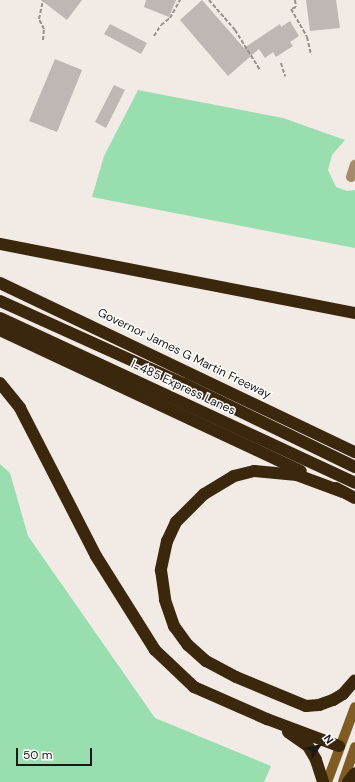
<!DOCTYPE html>
<html>
<head>
<meta charset="utf-8">
<style>
  body { margin:0 }
  #map { position:relative; width:355px; height:782px; overflow:hidden; background:#f2eae5; font-family:"DM Sans",sans-serif }
  div>[style] { position:absolute }
  [style*='--x'] { left:calc(var(--x)*1px); top:calc(var(--y)*1px); width:calc(var(--w)*1px); rotate:calc(var(--a)*1deg) }
  .green>* { inset:0; background:#99deae }
  .building>* { inset:0; background:#bfb7b3 }
  .path>* { height:2px; margin-top:-1px; transform-origin:0; background:repeating-linear-gradient(90deg,#97918d 0 4px,transparent 0 6px) }
  .minor>* { height:10px; margin:-5px; padding:0 5px; transform-origin:5px; border-radius:5px; background:#a48b69 }
  .secondary>* { height:10px; margin:-5px; padding:0 5px; transform-origin:5px; border-radius:5px; background:#805c25 }
  .motorway>* { height:12px; margin:-6px; padding:0 6px; transform-origin:6px; border-radius:6px; background:#3b280c }
  span { translate:-50% -50%; white-space:nowrap; text-align:center; line-height:1.15; -webkit-text-stroke:3px #fff; paint-order:stroke }
  .street-label { font-size:12px; color:#1b1816 }
  .north { position:absolute; left:299px; top:726px; width:40px; height:40px; -webkit-text-stroke:3px #fff; paint-order:stroke; rotate:55deg; font-size:11px; font-weight:700; line-height:16px; text-align:center; color:#1b1816 }
  .north::after { content:''; display:block; margin:auto; width:14px; height:18px; background:#1b1816; clip-path:polygon(50% 0,100% 100%,50% 72%,0 100%) }
  .scale { position:absolute; left:16px; top:748px; width:76px; height:18px; box-sizing:border-box; border:2px solid #1b1816; border-top:0; padding-left:5px; font-size:12px; line-height:14px; white-space:nowrap; color:#1b1816; -webkit-text-stroke:3px #fff; paint-order:stroke }
</style>
</head>
<body>
<div id="map">
  <div class="green">
    <div style="clip-path:polygon(138px 90px,283px 118px,345px 140px,332px 155px,328px 170px,336px 187px,347px 191px,355px 190px,355px 248px,92px 197px,104px 156px)"></div>
    <div style="clip-path:polygon(0 464px,10px 473px,28px 536px,155px 718px,271px 766px,264px 782px,0 782px)"></div>
  </div>
  <div class="building">
    <div style="clip-path:polygon(41px 0,82px 0,67px 20px)"></div>
    <div style="clip-path:polygon(146px 0,176px 0,169px 17px,144px 7px)"></div>
    <div style="clip-path:polygon(202px 0,244px 48px,280px 24px,281px 27px,290px 21px,299px 36px,290px 42px,293px 46px,276px 57px,273px 52px,265px 58px,259px 49px,228px 76px,180px 20px)"></div>
    <div style="clip-path:polygon(306px 0,336px 0,340px 28px,310px 31px)"></div>
    <div style="clip-path:polygon(110px 24px,147px 43px,141px 54px,104px 34px)"></div>
    <div style="clip-path:polygon(55px 59px,82px 70px,57px 132px,29px 121px)"></div>
    <div style="clip-path:polygon(114px 85px,125px 90px,106px 128px,95px 122px)"></div>
  </div>
  <div class="path">
    <div style="--x:209;--y:0;--w:40;--a:49"></div>
    <div style="--x:235;--y:30;--w:47;--a:58"></div>
    <div style="--x:295;--y:0;--w:7;--a:82"></div>
    <div style="--x:296;--y:7;--w:5;--a:158"></div>
    <div style="--x:291;--y:9;--w:32;--a:60"></div>
    <div style="--x:307;--y:37;--w:18;--a:77"></div>
    <div style="--x:154;--y:36;--w:13;--a:-58"></div>
    <div style="--x:161;--y:25;--w:11;--a:-38"></div>
    <div style="--x:170;--y:18;--w:21;--a:-61"></div>
    <div style="--x:43;--y:40;--w:11;--a:-85"></div>
    <div style="--x:44;--y:29;--w:11;--a:-117"></div>
    <div style="--x:39;--y:19;--w:19;--a:-78"></div>
    <div style="--x:281;--y:63;--w:14;--a:73"></div>
  </div>
  <div class="minor">
    <div style="--x:351;--y:177;--w:13;--a:-72"></div>
  </div>
  <div class="secondary">
    <div style="--x:327;--y:782;--w:80;--a:-69.5"></div>
    <div style="--x:343;--y:782;--w:37;--a:-71"></div>
  </div>
  <div class="motorway">
    <div style="--x:0;--y:244;--w:362;--a:11"></div>
    <div style="--x:0;--y:283;--w:393;--a:25.5"></div>
    <div style="--x:0;--y:301;--w:202;--a:24.3"></div>
    <div style="--x:184;--y:384;--w:190;--a:25.9"></div>
    <div style="--x:0;--y:318;--w:391;--a:24.9"></div>
    <div style="--x:0;--y:330;--w:332;--a:25.1"></div>
    <div style="--x:0;--y:383;--w:32;--a:51"></div>
    <div style="--x:20;--y:408;--w:166;--a:62.8"></div>
    <div style="--x:96;--y:556;--w:111;--a:57.9"></div>
    <div style="--x:155;--y:650;--w:54;--a:43.5"></div>
    <div style="--x:194;--y:687;--w:80;--a:23.7"></div>
    <div style="--x:267;--y:719;--w:77;--a:20.6"></div>
    <div style="--x:336;--y:488;--w:21;--a:28"></div>
    <div style="--x:343;--y:492;--w:49;--a:-159.7"></div>
    <div style="--x:297;--y:475;--w:43;--a:-174.7"></div>
    <div style="--x:254;--y:471;--w:21;--a:166"></div>
    <div style="--x:234;--y:476;--w:35;--a:149"></div>
    <div style="--x:204;--y:494;--w:40;--a:135"></div>
    <div style="--x:176;--y:522;--w:21;--a:115"></div>
    <div style="--x:167;--y:541;--w:30;--a:102"></div>
    <div style="--x:161;--y:570;--w:30;--a:82"></div>
    <div style="--x:165;--y:600;--w:28;--a:71"></div>
    <div style="--x:174;--y:626;--w:24;--a:54"></div>
    <div style="--x:188;--y:645;--w:24;--a:42"></div>
    <div style="--x:206;--y:661;--w:34;--a:28"></div>
    <div style="--x:236;--y:677;--w:76;--a:22.5"></div>
    <div style="--x:306;--y:706;--w:13;--a:-4"></div>
    <div style="--x:319;--y:705;--w:15;--a:-20"></div>
    <div style="--x:333;--y:700;--w:12;--a:-31"></div>
    <div style="--x:343;--y:694;--w:18;--a:-49"></div>
    <div style="--x:288;--y:732;--w:24;--a:35"></div>
    <div style="--x:308;--y:746;--w:16;--a:60"></div>
    <div style="--x:316;--y:760;--w:23;--a:72"></div>
    <div style="--x:348;--y:782;--w:11;--a:-52"></div>
  </div>
  <div class="street-label">
    <span style="left:184px;top:354px;rotate:26deg">Governor James G Martin Freeway</span>
    <span style="left:183px;top:388px;rotate:25deg">I-485 Express Lanes</span>
  </div>
  <div class="north">N</div>
  <div class="scale">50 m</div>
</div>
</body>
</html>
